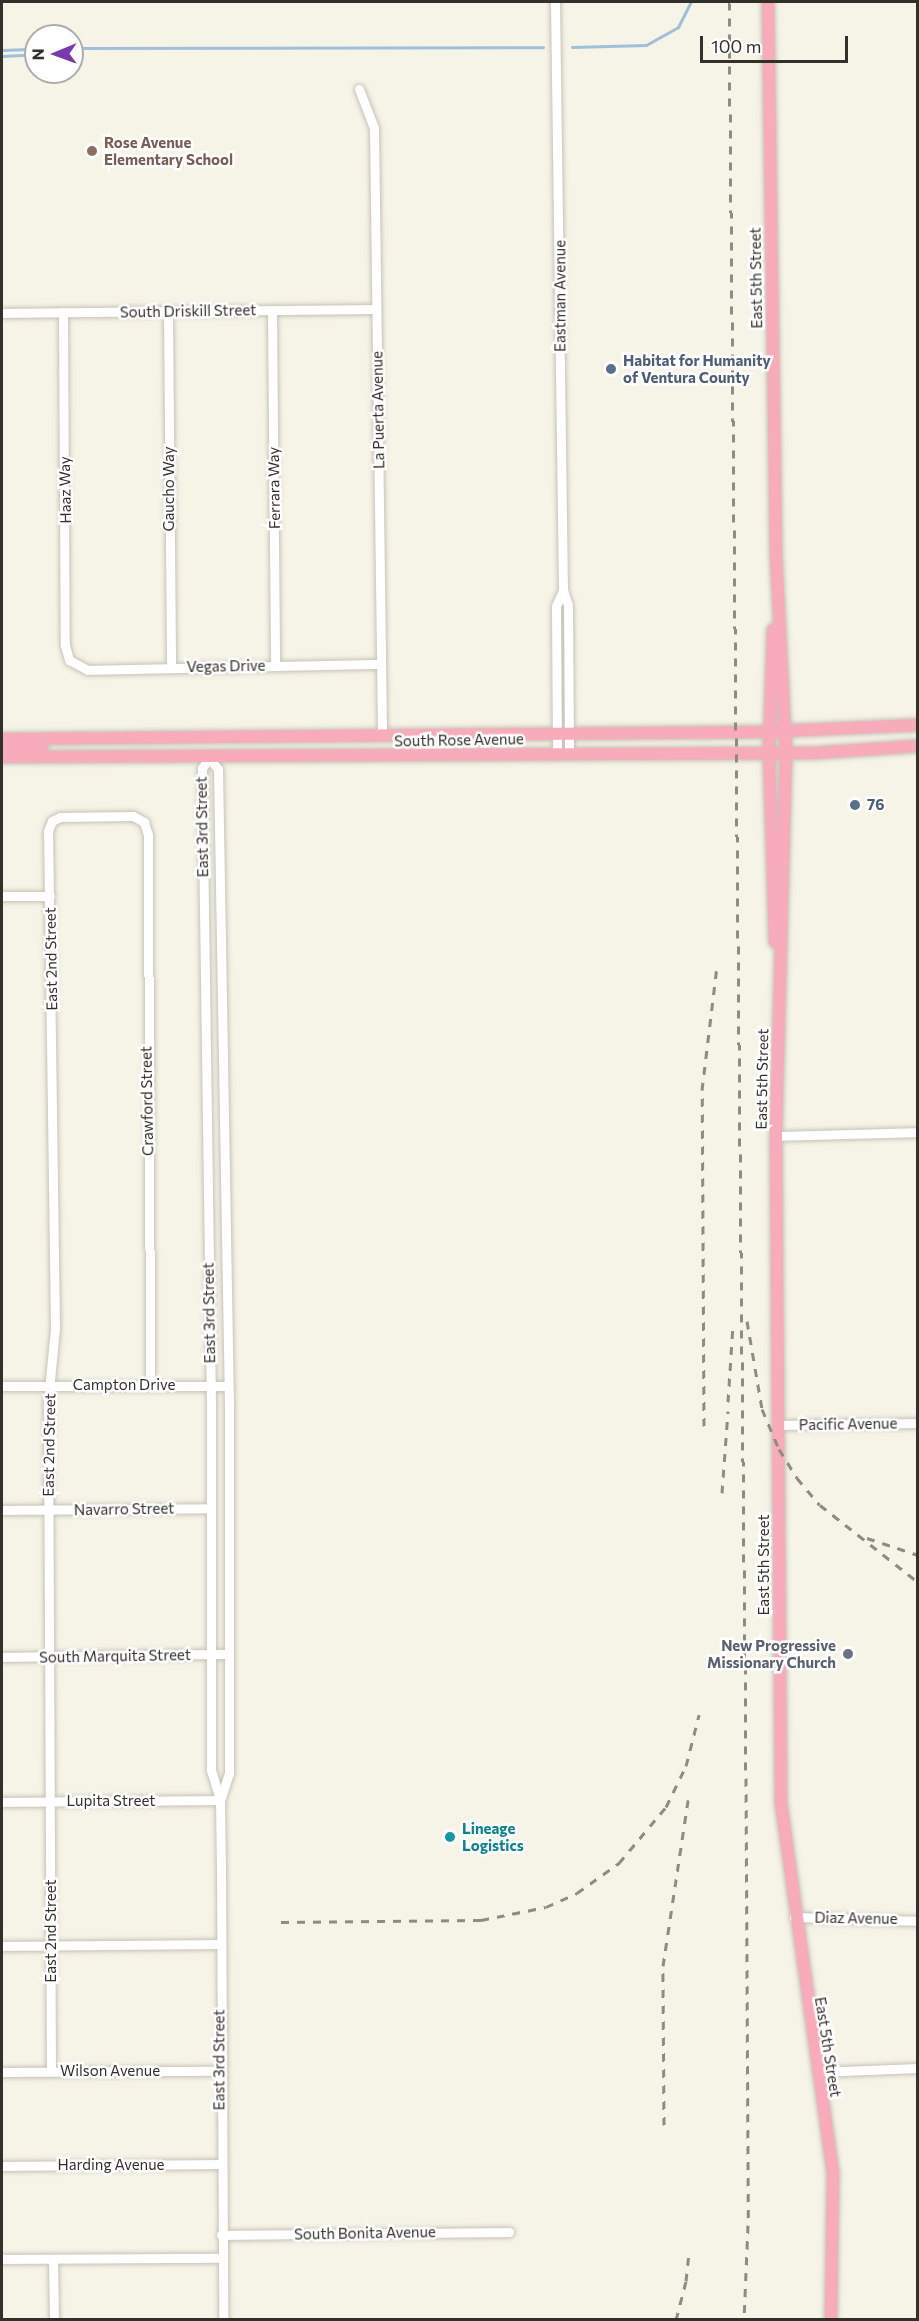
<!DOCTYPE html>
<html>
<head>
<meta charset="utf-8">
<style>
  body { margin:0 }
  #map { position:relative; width:919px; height:2321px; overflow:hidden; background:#f6f3e7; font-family:Commissioner,sans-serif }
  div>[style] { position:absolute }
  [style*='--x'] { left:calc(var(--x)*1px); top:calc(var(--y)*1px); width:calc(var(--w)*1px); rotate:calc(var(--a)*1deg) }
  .stream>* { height:3px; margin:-1.5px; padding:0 1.5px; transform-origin:1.5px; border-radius:1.5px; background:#a0c0d9 }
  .roads { filter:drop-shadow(0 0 2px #c6c3b7) drop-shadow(0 0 2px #c6c3b7) }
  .minor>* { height:9px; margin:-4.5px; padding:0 4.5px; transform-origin:4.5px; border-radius:4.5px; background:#fff }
  .major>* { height:12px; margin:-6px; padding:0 6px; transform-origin:6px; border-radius:6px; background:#f8acbb }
  .rail>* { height:3px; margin-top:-1.5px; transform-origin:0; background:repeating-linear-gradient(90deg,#8d8b82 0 8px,transparent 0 16px) }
  .dots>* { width:16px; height:16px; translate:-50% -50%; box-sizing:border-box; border:3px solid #fff; border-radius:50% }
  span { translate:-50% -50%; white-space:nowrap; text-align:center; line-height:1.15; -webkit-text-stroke:5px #fff; paint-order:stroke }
  .education-label { font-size:15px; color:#785e54; font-weight:700 }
  .left { translate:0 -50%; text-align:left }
  .street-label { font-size:15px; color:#31302b }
  .service-label { font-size:15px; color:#4e5e75; font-weight:700 }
  .worship-label { font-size:15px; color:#5b616d; font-weight:700 }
  .right { translate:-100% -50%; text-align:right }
  .culture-label { font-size:15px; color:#0d838f; font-weight:700 }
  .frame { position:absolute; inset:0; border:3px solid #31302b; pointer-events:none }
  .north { position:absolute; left:24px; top:24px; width:60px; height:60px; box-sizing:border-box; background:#fff; border:2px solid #adacaa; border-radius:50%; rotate:269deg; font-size:16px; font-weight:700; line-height:24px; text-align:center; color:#31302b }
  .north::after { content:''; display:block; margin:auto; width:21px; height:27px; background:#7839ae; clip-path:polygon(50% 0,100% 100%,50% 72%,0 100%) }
  .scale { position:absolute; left:700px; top:36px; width:148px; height:27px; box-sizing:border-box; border:3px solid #31302b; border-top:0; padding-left:8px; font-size:18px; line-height:21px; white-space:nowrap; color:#31302b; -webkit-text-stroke:4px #fff; paint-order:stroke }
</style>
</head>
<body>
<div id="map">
  <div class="stream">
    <div style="--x:572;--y:47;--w:74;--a:-1.5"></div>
    <div style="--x:646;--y:45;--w:37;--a:-29"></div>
    <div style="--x:678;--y:27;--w:28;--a:-63"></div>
    <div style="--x:72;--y:48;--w:471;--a:-0.1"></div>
    <div style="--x:2;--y:50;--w:34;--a:-2"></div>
    <div style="--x:2;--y:56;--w:34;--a:-3"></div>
  </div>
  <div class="roads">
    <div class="minor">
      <div style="--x:555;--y:2;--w:588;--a:89.22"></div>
      <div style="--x:563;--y:590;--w:16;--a:72"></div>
      <div style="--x:568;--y:605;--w:148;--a:89.6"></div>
      <div style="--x:359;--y:89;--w:42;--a:69"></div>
      <div style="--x:374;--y:128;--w:606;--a:89.24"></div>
      <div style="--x:272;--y:310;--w:355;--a:89.5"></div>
      <div style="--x:168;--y:311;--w:355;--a:89.5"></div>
      <div style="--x:63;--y:312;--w:333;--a:89.7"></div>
      <div style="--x:65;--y:645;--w:16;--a:75"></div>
      <div style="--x:69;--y:660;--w:21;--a:28"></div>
      <div style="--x:88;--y:670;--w:293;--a:-1.2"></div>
      <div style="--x:2;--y:313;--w:372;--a:-0.6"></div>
      <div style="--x:557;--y:753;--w:147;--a:-90.4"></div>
      <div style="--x:556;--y:606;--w:17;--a:-66"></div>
      <div style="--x:209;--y:758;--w:12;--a:125"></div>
      <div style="--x:202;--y:768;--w:637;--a:89.19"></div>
      <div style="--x:211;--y:1405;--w:365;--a:90"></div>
      <div style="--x:211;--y:1770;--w:31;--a:73"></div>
      <div style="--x:220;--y:1800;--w:68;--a:89.2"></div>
      <div style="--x:221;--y:1868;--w:452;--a:89.7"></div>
      <div style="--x:209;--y:758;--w:14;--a:51"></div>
      <div style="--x:218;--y:769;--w:638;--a:89.01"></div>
      <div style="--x:229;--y:1407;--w:366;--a:90"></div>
      <div style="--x:229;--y:1773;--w:28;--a:108"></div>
      <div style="--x:2;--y:896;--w:48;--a:0"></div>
      <div style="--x:776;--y:1136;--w:142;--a:-1.6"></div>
      <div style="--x:2;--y:1386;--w:226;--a:0"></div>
      <div style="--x:779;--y:1425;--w:139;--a:-0.8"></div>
      <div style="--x:2;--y:1510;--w:209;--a:-0.5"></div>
      <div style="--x:2;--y:1657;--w:227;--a:-0.8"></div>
      <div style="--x:2;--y:1802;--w:218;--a:-0.5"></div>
      <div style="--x:794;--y:1917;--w:124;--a:1.8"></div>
      <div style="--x:2;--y:1946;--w:218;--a:-0.5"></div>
      <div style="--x:51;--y:2071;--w:670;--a:-90.26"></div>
      <div style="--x:48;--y:1401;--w:73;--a:-84.5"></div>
      <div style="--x:55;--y:1328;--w:497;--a:-90.8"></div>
      <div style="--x:48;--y:831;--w:11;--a:-68"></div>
      <div style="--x:52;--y:821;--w:9;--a:-27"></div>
      <div style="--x:60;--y:817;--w:73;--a:-0.8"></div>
      <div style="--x:133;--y:816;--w:13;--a:29"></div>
      <div style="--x:144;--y:822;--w:14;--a:73"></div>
      <div style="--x:148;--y:835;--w:549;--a:89.79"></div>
      <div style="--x:2;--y:2072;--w:217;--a:-0.3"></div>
      <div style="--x:817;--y:2072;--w:101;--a:-2.3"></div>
      <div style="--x:2;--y:2166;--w:218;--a:-0.5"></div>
      <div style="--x:221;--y:2235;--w:288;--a:-0.6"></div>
      <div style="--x:2;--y:2259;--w:219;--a:-0.3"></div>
      <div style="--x:53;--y:2260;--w:60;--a:89"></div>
    </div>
    <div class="major">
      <div style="--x:768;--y:2;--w:552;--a:89.17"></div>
      <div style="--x:776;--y:554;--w:198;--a:87.1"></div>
      <div style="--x:786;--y:752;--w:384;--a:91.5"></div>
      <div style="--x:776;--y:1136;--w:667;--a:89.57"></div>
      <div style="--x:781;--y:1803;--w:375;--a:82"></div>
      <div style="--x:833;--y:2174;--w:146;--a:90.8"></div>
      <div style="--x:773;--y:630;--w:122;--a:91.9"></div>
      <div style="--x:769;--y:752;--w:190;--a:88.2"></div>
      <div style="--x:2;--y:739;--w:757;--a:-0.53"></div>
      <div style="--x:759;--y:732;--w:159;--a:-2.5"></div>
      <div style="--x:2;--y:747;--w:40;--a:0"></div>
      <div style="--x:2;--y:757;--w:813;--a:-0.28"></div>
      <div style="--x:815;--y:753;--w:103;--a:-3.9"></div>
    </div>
  </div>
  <div class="rail">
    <div style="--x:729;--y:2;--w:1776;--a:89.45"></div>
    <div style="--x:746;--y:1778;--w:447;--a:89.7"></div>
    <div style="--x:748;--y:2225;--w:95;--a:92.4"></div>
    <div style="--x:747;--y:1321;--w:89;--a:80.3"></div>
    <div style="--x:762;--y:1409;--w:43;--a:67"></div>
    <div style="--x:779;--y:1449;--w:34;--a:58"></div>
    <div style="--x:797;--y:1478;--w:35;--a:50"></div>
    <div style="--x:820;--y:1505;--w:125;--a:38.2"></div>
    <div style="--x:728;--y:1402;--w:78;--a:-86.3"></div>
    <div style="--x:704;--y:1426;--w:336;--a:-90.3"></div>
    <div style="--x:702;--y:1090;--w:125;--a:-83.1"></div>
    <div style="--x:722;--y:1493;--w:82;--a:-85.8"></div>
    <div style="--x:867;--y:1538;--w:54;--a:18.4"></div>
    <div style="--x:281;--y:1922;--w:200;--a:-0.6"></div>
    <div style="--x:481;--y:1920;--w:66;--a:-11.3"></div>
    <div style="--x:546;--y:1907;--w:34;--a:-24"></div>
    <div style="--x:577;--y:1893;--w:52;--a:-35.5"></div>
    <div style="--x:619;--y:1863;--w:73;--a:-50"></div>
    <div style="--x:666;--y:1807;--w:46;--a:-64"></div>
    <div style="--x:686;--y:1766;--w:53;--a:-75.7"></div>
    <div style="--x:664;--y:2125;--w:159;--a:-90.4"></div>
    <div style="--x:663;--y:1966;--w:168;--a:-81.4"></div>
    <div style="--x:676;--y:2320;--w:40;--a:-75.6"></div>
    <div style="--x:686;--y:2281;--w:28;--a:-84"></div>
  </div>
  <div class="dots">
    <div style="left:92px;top:151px;background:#8d6e63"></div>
    <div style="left:611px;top:369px;background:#5c6f8a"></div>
    <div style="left:855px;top:805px;background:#5c6f8a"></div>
    <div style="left:848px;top:1654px;background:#6b7280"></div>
    <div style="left:450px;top:1837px;background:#0f9aa8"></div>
  </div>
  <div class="education-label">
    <span class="left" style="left:104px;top:151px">Rose Avenue<br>Elementary School</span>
  </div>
  <div class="street-label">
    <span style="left:756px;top:278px;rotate:-91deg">East 5th Street</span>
    <span style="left:560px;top:296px;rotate:-90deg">Eastman Avenue</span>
    <span style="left:188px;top:311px;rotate:-1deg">South Driskill Street</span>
    <span style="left:378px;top:410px;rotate:-91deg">La Puerta Avenue</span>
    <span style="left:274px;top:488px;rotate:-91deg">Ferrara Way</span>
    <span style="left:169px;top:489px;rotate:-90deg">Gaucho Way</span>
    <span style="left:65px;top:490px;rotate:-91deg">Haaz Way</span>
    <span style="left:226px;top:666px;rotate:-1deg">Vegas Drive</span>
    <span style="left:459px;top:740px;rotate:-1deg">South Rose Avenue</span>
    <span style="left:202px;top:827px;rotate:-91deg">East 3rd Street</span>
    <span style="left:51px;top:959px;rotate:-91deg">East 2nd Street</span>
    <span style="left:762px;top:1079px;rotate:-89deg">East 5th Street</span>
    <span style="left:147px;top:1101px;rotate:-91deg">Crawford Street</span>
    <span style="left:209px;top:1313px;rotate:-91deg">East 3rd Street</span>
    <span style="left:124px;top:1385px">Campton Drive</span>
    <span style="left:848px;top:1424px;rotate:-1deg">Pacific Avenue</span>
    <span style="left:49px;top:1445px;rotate:-89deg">East 2nd Street</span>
    <span style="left:124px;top:1509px;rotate:-1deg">Navarro Street</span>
    <span style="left:764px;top:1565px;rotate:-90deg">East 5th Street</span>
    <span style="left:115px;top:1656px;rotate:-1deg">South Marquita Street</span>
    <span style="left:111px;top:1801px">Lupita Street</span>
    <span style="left:856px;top:1918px;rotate:1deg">Diaz Avenue</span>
    <span style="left:51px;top:1931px;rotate:-90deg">East 2nd Street</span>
    <span style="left:828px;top:2047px;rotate:81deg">East 5th Street</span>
    <span style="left:219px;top:2060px;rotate:-90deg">East 3rd Street</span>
    <span style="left:110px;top:2071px">Wilson Avenue</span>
    <span style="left:111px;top:2165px">Harding Avenue</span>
    <span style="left:365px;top:2233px;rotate:-1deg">South Bonita Avenue</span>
  </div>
  <div class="service-label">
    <span class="left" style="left:623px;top:369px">Habitat for Humanity<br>of Ventura County</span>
    <span class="left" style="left:867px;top:805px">76</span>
  </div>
  <div class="worship-label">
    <span class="right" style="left:836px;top:1654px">New Progressive<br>Missionary Church</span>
  </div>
  <div class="culture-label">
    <span class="left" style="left:462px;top:1837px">Lineage<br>Logistics</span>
  </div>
  <div class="frame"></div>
  <div class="north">N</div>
  <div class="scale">100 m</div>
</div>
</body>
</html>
